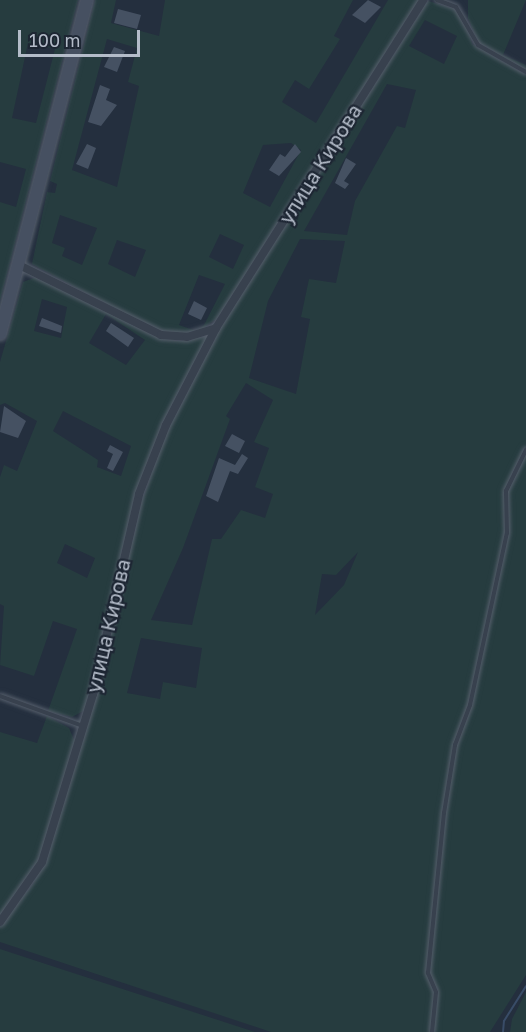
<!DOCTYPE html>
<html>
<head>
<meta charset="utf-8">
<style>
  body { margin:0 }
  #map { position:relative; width:526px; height:1032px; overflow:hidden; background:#242f3e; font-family:"Golos Text",sans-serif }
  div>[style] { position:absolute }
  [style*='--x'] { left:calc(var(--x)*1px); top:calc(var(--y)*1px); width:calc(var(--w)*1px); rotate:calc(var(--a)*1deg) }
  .green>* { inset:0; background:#263c3f }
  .stream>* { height:2px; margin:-1px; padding:0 1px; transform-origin:1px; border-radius:1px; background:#394c67 }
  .building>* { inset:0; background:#455162 }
  .roads { filter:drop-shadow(0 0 2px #565f6c) drop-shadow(0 0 2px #565f6c) }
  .service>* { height:4px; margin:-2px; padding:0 2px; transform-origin:2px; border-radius:2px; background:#38414e }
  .minor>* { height:8px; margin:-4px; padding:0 4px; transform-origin:4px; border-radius:4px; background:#38414e }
  .secondary>* { height:12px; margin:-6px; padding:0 6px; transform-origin:6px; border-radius:6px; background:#465061 }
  span { translate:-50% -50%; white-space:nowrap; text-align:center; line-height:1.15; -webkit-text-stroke:4.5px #1d2633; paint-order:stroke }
  .street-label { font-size:20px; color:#b4bcc9 }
  .scale { position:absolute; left:18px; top:30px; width:122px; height:27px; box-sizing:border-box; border:3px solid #b4bcc9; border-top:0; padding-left:8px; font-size:18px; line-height:21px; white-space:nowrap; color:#b4bcc9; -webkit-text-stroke:4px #1d2633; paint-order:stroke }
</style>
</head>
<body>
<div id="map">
  <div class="green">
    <div style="clip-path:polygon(evenodd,0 0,78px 0,0 301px,0 202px,16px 207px,26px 169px,0 162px,0 0,28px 43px,55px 49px,36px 123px,12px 118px,28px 43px)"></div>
    <div style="clip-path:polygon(evenodd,95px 0,116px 0,111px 23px,159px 36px,165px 0,353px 0,334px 36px,340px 39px,309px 89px,295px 80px,282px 102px,316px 123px,388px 0,421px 0,222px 315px,193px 335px,161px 333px,32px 264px,47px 192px,55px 193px,57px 184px,50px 181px,95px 0,107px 39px,137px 48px,128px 82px,139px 86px,117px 187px,72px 170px,107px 39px,95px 0,291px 143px,301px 150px,270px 207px,243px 193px,263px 145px,291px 143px,95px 0,60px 215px,97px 228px,82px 265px,62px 256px,65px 248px,52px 243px,60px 215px,95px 0,220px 234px,244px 245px,233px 269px,209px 257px,220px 234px,95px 0,117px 240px,146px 250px,135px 277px,108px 264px,117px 240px,95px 0,199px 275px,225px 284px,204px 325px,196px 331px,179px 325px,199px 275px)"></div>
    <div style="clip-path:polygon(468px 0,526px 0,503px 55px,526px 65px,526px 70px,478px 42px,468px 18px)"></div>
    <div style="clip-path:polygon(evenodd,428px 1px,454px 9px,465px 22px,472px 44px,526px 75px,526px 975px,490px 1032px,271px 1032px,0 942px,0 924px,33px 884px,50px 848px,133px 527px,168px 427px,214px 337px,428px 1px,425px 20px,457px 36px,444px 64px,409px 46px,425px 20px,428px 1px,387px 84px,416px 90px,405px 128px,397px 126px,355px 201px,347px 235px,304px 231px,387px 84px,428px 1px,300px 239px,345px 241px,336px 283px,309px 279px,301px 317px,310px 319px,296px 394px,249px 378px,268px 301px,300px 239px,428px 1px,246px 383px,273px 400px,254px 442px,269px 448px,255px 487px,273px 494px,265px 518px,241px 510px,221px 539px,212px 539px,192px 625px,151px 620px,183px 548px,230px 419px,226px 416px,246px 383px,428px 1px,358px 552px,344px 585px,315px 615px,322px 574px,336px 575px,358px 552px,428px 1px,141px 638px,202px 648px,196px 688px,163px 682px,160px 699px,127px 693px,141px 638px)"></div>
    <div style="clip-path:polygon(evenodd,39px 276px,161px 338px,176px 341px,210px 336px,137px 491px,85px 710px,72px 717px,48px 711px,77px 629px,53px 621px,34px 676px,0 665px,4px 606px,0 604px,0 477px,4px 465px,17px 471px,37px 421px,5px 403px,0 405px,0 362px,23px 282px,39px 276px,42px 299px,67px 307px,61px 338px,34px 331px,42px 299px,39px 276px,106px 314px,145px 340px,126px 365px,89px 343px,106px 314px,39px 276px,63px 411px,131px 446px,121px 476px,97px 467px,98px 460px,53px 431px,63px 411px,39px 276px,65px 544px,95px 558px,87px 578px,57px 563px,65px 544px)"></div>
    <div style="clip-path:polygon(47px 716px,69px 728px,75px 742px,47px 844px,34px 873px,0 918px,0 732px,37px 743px)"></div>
    <div style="clip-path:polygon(0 949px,61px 969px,255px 1032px,0 1032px)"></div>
    <div style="clip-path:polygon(526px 992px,526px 1032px,510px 1032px,512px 1019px)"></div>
  </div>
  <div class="stream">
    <div style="--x:503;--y:1032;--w:11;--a:-85"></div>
    <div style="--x:504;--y:1021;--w:41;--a:-57.8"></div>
  </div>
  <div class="building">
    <div style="clip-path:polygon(368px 0,381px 7px,365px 23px,352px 15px)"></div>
    <div style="clip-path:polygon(118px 9px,141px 15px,137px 29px,114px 23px)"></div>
    <div style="clip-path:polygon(114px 47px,125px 51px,117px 72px,104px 67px)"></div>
    <div style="clip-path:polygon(100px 85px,110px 89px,106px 100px,117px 105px,101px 126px,88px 122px)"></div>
    <div style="clip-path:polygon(87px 144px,96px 148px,88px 169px,76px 164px)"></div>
    <div style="clip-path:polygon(295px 144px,301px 152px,279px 176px,269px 170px,280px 154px,285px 157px)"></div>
    <div style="clip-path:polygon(346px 158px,356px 164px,344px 181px,349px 184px,345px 189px,335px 183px)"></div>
    <div style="clip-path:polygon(194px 301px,207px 308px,201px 320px,188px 314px)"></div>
    <div style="clip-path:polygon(42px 318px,62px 326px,61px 333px,39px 326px)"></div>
    <div style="clip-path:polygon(111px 323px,134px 338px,128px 347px,106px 331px)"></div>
    <div style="clip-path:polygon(4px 406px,26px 421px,18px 438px,0 432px)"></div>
    <div style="clip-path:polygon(232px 434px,245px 441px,239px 453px,225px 446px)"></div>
    <div style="clip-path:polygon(110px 445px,123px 452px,113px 471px,107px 468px,113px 454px,107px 451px)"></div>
    <div style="clip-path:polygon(242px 454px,248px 458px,238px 474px,230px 471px,218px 502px,206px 496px,219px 458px,235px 465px)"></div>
  </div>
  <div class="roads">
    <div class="service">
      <div style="--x:437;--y:0;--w:20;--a:20"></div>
      <div style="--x:456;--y:7;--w:44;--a:59.9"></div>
      <div style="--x:478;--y:45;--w:55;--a:29.4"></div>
      <div style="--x:0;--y:696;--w:88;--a:19.9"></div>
      <div style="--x:432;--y:1032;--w:40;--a:-84.3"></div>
      <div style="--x:436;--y:992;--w:21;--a:-113"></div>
      <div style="--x:428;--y:973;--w:161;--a:-84.3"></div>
      <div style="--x:444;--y:813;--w:69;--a:-80.8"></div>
      <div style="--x:455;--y:745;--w:43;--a:-69.4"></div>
      <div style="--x:470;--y:705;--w:176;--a:-77.9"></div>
      <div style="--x:507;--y:533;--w:42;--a:-91.4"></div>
      <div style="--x:506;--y:491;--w:46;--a:-64"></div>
    </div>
    <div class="minor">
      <div style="--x:19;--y:265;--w:158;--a:26.2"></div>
      <div style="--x:161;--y:335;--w:26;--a:4"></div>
      <div style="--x:187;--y:337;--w:30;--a:-17"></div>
      <div style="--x:216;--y:328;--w:388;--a:-57.7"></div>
      <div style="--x:0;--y:922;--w:73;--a:-55"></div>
      <div style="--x:42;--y:862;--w:176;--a:-73.1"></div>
      <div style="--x:93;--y:694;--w:205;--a:-77"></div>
      <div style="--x:139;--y:494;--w:74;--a:-68.6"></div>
      <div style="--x:166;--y:425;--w:109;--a:-62.7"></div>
    </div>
    <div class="secondary">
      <div style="--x:0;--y:334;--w:345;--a:-75.4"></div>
    </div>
  </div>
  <div class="street-label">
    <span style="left:320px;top:164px;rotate:-58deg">улица Кирова</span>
    <span style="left:108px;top:626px;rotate:-77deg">улица Кирова</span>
  </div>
  <div class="scale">100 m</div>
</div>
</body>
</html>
